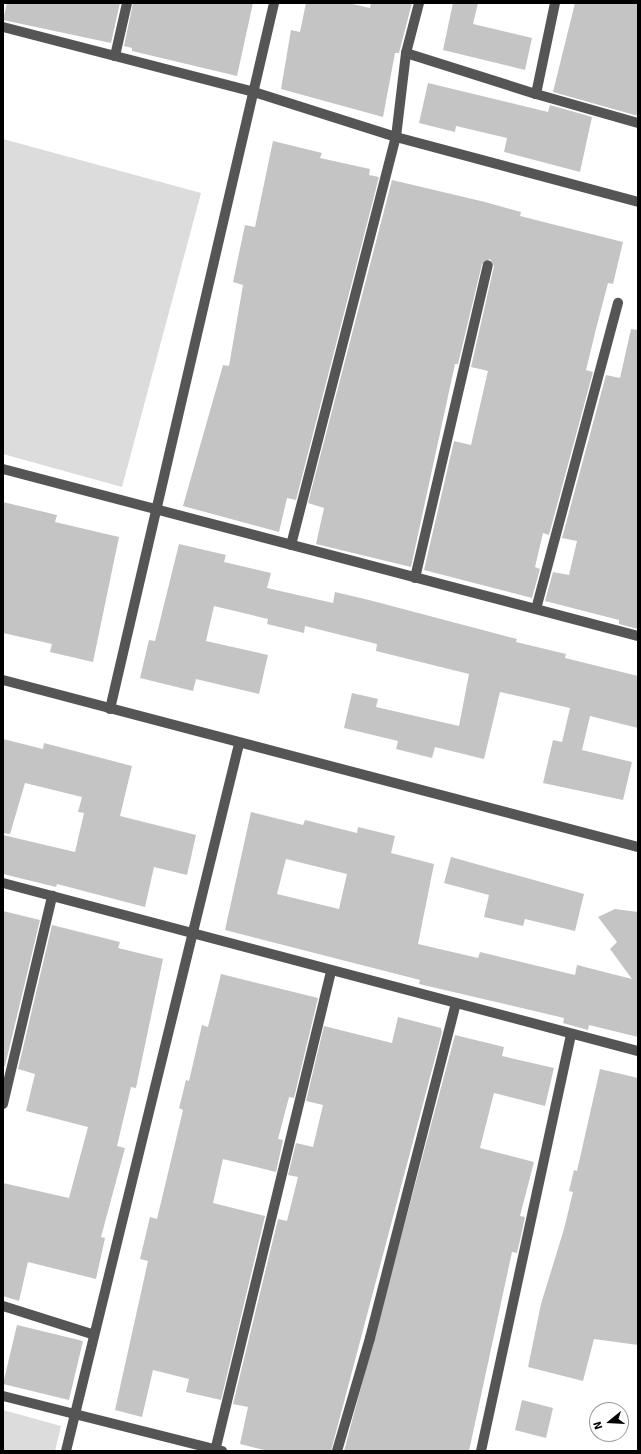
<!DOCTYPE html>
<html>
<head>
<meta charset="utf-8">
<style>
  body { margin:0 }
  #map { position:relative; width:641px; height:1454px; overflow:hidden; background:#fff; font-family:Signika,sans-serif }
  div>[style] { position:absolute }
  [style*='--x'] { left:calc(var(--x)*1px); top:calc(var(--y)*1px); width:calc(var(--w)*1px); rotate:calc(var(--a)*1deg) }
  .green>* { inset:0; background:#dcdcdc }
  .building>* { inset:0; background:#c4c4c4 }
  .minor>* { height:10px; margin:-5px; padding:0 5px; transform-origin:5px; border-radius:5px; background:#555 }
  span { translate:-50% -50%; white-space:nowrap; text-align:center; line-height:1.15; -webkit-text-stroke:4px #fff; paint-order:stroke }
  .frame { position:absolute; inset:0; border:4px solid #000; pointer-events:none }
  .north { position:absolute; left:589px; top:1402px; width:40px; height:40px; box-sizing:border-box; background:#fff; border:1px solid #999; border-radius:50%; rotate:252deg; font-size:11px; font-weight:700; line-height:16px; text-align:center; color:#000 }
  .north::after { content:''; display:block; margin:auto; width:14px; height:18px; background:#000; clip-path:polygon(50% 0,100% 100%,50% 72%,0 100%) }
</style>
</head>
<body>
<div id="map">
  <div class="green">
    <div style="clip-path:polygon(3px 139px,201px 193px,122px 487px,3px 454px)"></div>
    <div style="clip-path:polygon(3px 1410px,61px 1426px,55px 1451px,3px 1451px)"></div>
  </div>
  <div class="building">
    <div style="clip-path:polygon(7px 3px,120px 3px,111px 43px,3px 20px)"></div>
    <div style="clip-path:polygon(133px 3px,253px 3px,237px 76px,132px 51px,132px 48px,124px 46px)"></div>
    <div style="clip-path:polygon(306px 3px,348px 3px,370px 8px,371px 3px,412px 3px,399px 53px,395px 53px,383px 117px,281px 89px,291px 30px,300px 32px)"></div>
    <div style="clip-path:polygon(453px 3px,478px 3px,473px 24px,532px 38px,525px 70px,443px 50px)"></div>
    <div style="clip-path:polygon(575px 3px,638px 3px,638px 116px,553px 92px)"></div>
    <div style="clip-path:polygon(428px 83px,548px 112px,550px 105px,592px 117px,580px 172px,504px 152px,507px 138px,456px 126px,455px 132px,419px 123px)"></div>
    <div style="clip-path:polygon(273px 141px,322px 153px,320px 158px,370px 169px,369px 175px,379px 177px,296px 500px,287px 498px,279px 532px,183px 506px,223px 365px,229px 366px,243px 285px,233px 282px,245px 225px,255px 227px)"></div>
    <div style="clip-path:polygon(392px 180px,485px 202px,521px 212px,520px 216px,623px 242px,613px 284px,608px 283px,596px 329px,586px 370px,593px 372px,549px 535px,543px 533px,535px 567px,540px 569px,532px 598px,424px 570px,454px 441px,471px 445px,487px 375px,488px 371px,471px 367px,494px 266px,490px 259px,482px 264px,458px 364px,455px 364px,411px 567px,316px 544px,324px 508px,308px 503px)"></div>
    <div style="clip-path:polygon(631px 329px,638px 330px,638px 629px,619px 624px,619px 620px,545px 601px,553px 572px,569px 575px,577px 541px,562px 538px,606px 375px,620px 378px)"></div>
    <div style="clip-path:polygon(3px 502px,57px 515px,55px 522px,119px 537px,93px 662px,50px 652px,52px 644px,3px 633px)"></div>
    <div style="clip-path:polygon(179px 544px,226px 555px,224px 562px,271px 573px,267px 588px,333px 603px,335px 592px,369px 600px,517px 639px,516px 642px,566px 654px,565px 658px,638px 676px,638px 728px,590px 716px,582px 750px,632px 762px,623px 800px,543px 783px,553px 740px,562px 742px,570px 708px,500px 692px,484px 759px,435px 747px,432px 758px,396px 749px,398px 741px,344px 728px,352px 693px,378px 699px,376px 707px,459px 726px,469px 674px,376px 651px,377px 644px,305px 626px,304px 633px,267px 624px,268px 619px,214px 606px,206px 641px,268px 655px,259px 694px,196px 679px,193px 691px,140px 678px,149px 640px,155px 641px)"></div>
    <div style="clip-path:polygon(3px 739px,43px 749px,44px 743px,132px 766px,120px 816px,196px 835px,187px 875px,154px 867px,145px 907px,57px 884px,56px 887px,3px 874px,3px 835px,75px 852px,84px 813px,78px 812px,82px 797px,25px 783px,10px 834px,3px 833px)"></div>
    <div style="clip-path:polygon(evenodd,251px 812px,303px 825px,305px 820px,357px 833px,358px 827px,395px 836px,391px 853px,434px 864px,418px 944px,478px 958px,480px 952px,575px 975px,577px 965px,632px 979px,610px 949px,617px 942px,598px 917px,615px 909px,638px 912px,638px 1037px,589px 1025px,588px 1030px,563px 1023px,564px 1018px,419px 984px,420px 980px,225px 930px,251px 812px,286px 859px,347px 874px,339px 909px,277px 894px,286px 859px)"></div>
    <div style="clip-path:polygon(451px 857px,584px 894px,575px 931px,525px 919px,523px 926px,484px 917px,489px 895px,444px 883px)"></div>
    <div style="clip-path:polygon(3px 911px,40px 920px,5px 1066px,3px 1066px)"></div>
    <div style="clip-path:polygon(52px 925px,120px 942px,118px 948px,163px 959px,136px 1088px,131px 1087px,117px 1146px,125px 1148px,101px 1237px,105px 1238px,96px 1279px,28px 1262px,19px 1301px,3px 1296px,3px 1183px,69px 1198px,88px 1127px,26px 1111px,35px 1074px,18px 1069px)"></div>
    <div style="clip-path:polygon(221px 974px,318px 998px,294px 1098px,289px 1097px,278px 1139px,283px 1140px,276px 1172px,223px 1159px,213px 1203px,265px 1216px,221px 1400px,186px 1392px,189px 1379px,153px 1370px,142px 1417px,115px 1410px,148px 1261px,140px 1259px,150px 1217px,157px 1219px,183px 1110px,179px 1108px,186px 1080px,189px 1081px,202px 1025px,208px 1027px)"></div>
    <div style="clip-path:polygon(398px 1017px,441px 1028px,442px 1032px,331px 1451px,268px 1451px,240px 1444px,248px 1407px,233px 1404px,278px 1219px,287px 1221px,298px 1177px,288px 1175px,296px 1143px,313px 1147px,323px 1105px,306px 1101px,324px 1026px,392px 1043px)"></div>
    <div style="clip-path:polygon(455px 1035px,504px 1047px,502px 1056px,554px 1068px,545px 1106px,494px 1093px,480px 1148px,534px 1162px,520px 1216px,525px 1217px,521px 1236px,517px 1253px,512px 1252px,469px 1451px,344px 1451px)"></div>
    <div style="clip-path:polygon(600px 1069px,638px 1078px,638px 1345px,594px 1339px,583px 1381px,528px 1367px,541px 1304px,564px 1229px,573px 1192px,569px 1191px,574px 1170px,577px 1171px)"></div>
    <div style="clip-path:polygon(17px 1325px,83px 1341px,69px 1400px,3px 1384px)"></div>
    <div style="clip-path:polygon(522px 1400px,553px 1408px,546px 1438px,515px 1430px)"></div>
  </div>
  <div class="minor">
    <div style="--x:3;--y:27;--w:259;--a:14.5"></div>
    <div style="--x:254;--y:92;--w:149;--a:17.6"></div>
    <div style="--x:396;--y:137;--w:251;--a:15"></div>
    <div style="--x:406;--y:53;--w:136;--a:17.5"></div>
    <div style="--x:536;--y:94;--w:93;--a:-78.2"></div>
    <div style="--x:115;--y:56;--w:54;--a:-77.2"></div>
    <div style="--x:536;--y:94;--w:106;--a:15.9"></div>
    <div style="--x:3;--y:469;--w:657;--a:14.73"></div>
    <div style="--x:291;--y:545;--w:421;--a:-75.6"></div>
    <div style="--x:396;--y:137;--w:85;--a:-83.2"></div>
    <div style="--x:406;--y:53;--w:52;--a:-75.4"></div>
    <div style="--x:415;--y:578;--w:321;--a:-76.9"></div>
    <div style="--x:536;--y:609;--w:317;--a:-75"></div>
    <div style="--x:3;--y:680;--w:657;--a:14.73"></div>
    <div style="--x:110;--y:709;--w:725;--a:-76.92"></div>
    <div style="--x:3;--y:883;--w:657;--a:14.82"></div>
    <div style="--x:3;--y:1104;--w:214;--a:-76.7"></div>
    <div style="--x:3;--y:1306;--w:93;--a:17.5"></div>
    <div style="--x:3;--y:1396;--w:226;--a:14.1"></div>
    <div style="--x:66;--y:1451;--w:728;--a:-76.25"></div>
    <div style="--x:215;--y:1451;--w:494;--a:-76.4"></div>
    <div style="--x:337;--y:1451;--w:118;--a:-73.7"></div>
    <div style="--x:370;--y:1338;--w:345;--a:-75.6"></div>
    <div style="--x:481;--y:1451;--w:426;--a:-77.8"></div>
  </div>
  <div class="frame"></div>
  <div class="north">N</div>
</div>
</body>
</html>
